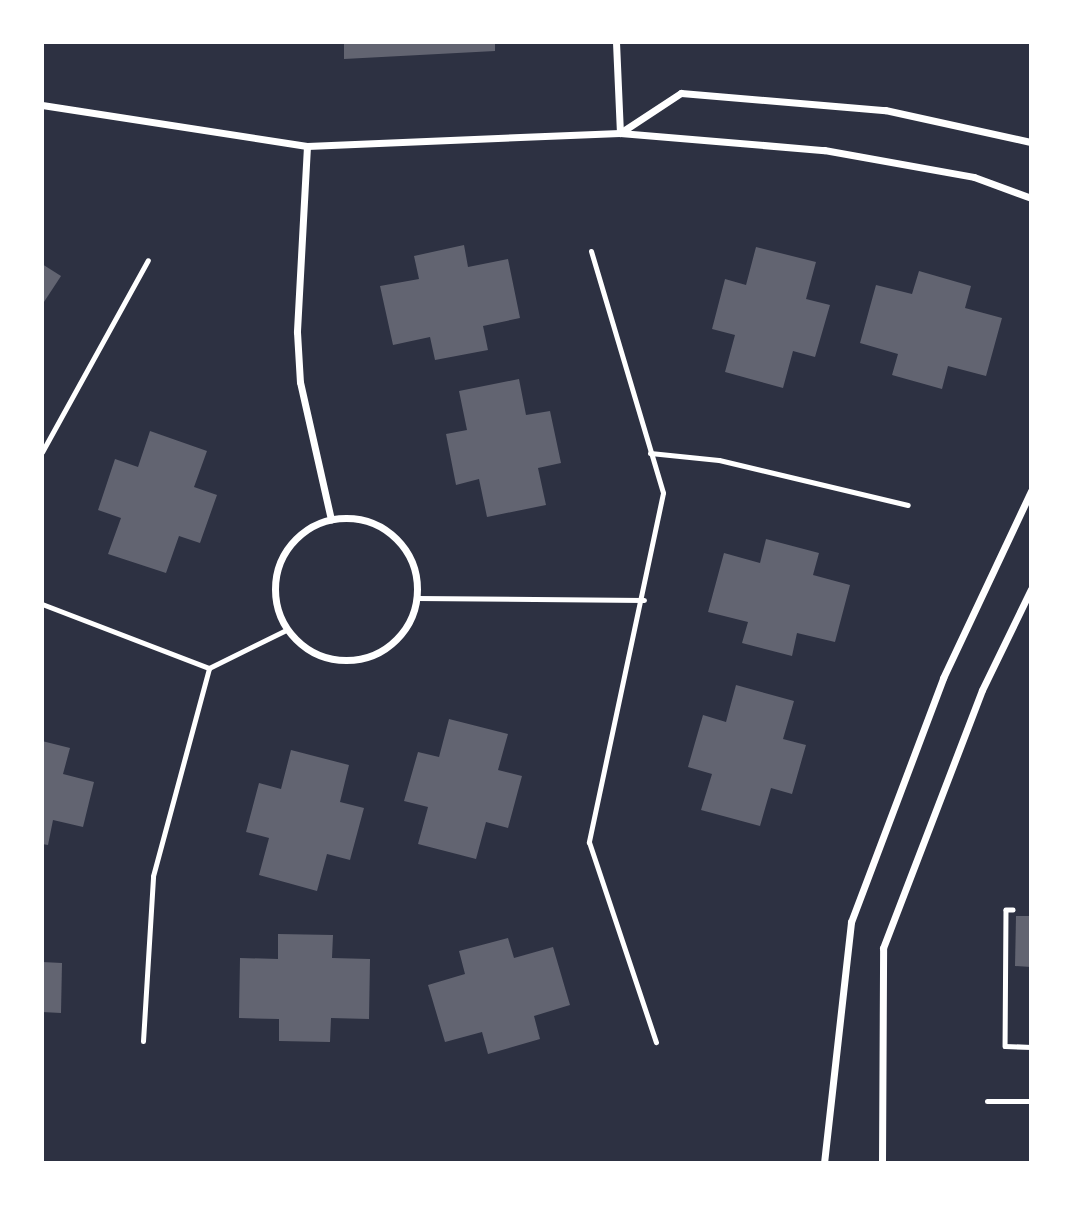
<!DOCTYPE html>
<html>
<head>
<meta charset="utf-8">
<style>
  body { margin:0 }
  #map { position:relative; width:1073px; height:1205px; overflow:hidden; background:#2d3142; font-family:"Noto Serif",serif }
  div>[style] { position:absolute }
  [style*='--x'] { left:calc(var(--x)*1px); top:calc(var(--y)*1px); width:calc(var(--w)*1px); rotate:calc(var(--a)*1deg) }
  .building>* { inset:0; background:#626471 }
  .path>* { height:4.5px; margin:-2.25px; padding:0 2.25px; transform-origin:2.25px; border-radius:2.25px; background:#fff }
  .service>* { height:5px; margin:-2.5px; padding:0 2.5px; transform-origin:2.5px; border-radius:2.5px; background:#fff }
  .minor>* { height:7px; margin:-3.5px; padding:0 3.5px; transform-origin:3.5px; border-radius:3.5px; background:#fff }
  .minor>.ring { margin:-3.5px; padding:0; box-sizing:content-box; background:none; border:7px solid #fff; border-radius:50% }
  span { translate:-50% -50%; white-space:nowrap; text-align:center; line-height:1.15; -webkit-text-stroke:5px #fff; paint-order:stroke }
  .frame { position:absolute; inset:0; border:44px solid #fff; pointer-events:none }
</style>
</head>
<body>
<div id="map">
  <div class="building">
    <div style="clip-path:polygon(344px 42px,495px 42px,495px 51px,344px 59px)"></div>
    <div style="clip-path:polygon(464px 245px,468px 267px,508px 259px,520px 318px,483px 326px,488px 350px,435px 360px,430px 337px,393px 345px,380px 286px,419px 279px,414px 256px)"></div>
    <div style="clip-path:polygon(756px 247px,816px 262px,806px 299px,830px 305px,815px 357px,793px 351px,783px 388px,725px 372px,735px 335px,712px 329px,725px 279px,746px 285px)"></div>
    <div style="clip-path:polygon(42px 264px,61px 276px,42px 305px)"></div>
    <div style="clip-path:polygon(919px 271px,971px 286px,965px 308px,1002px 318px,986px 376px,948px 366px,942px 389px,892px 375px,898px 354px,860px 343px,876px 285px,912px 294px)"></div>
    <div style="clip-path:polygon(519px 379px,526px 415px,550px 411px,561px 463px,538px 468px,546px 505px,487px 517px,479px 479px,456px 485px,446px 434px,467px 430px,459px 391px)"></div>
    <div style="clip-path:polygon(150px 431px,207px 451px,194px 487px,217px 495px,200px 543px,179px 536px,166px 573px,108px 554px,121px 518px,98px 510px,115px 459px,138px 467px)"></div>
    <div style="clip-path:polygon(766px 539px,819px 553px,813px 575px,850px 585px,835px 642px,797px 633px,792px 656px,742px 643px,748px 622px,708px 612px,724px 553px,760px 563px)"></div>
    <div style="clip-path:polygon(736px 685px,794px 701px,783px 739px,806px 745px,792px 794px,771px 788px,760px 826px,701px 810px,712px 774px,688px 767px,703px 715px,726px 722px)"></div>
    <div style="clip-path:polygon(449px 719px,508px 734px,498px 770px,522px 776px,508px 828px,486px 822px,476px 859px,418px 844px,428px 807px,404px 801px,418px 752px,439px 757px)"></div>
    <div style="clip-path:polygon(42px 741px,70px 748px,63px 774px,94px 782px,83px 827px,53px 820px,48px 845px,42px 844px)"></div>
    <div style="clip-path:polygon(291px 750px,349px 765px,340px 802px,364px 808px,350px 860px,327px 854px,317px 891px,259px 875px,269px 838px,246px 832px,259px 783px,281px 789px)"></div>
    <div style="clip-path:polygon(1016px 916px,1031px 916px,1031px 967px,1015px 966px)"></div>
    <div style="clip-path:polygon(278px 934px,333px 935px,332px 958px,370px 959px,369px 1019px,331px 1018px,330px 1042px,279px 1041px,279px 1019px,239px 1018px,240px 958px,278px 959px)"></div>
    <div style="clip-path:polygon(508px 938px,514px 958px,553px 947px,570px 1005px,534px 1016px,540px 1039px,488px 1054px,482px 1032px,445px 1042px,428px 985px,465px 974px,459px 951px)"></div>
    <div style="clip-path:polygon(42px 962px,62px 963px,61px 1013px,42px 1012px)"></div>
  </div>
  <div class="path">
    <div style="--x:1013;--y:910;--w:7;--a:180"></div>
    <div style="--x:1006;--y:910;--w:136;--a:90.4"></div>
    <div style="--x:1005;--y:1046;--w:26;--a:2"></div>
  </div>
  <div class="service">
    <div style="--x:591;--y:251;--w:252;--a:73.4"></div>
    <div style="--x:663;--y:493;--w:357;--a:102"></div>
    <div style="--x:589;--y:842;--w:211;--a:71.5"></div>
    <div style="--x:42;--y:452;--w:219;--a:-61.1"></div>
    <div style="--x:650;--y:453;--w:69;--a:5.8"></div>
    <div style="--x:719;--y:460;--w:194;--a:13.4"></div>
    <div style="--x:417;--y:598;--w:227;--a:0.5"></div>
    <div style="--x:42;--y:604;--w:179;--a:21"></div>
    <div style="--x:143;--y:1041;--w:165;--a:-86.5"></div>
    <div style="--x:153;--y:876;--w:215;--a:-74.9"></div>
    <div style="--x:209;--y:668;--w:86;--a:-26.3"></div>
    <div style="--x:987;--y:1101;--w:44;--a:0"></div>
  </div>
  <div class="minor">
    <div style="--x:616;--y:42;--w:91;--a:87.5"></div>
    <div style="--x:42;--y:105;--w:268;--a:8.8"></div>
    <div style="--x:307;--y:146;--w:313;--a:-2.4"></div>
    <div style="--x:620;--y:133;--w:205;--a:4.8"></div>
    <div style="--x:824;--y:150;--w:152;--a:10.2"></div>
    <div style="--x:974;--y:177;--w:61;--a:20.2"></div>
    <div style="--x:620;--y:133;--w:73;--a:-33.3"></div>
    <div style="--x:681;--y:93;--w:205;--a:4.8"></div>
    <div style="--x:885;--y:110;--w:149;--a:12.4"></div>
    <div style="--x:307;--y:146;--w:186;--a:93.1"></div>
    <div style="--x:297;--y:332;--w:50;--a:86.6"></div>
    <div style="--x:300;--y:382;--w:141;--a:77.3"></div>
    <div class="ring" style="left:275px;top:518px;width:135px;height:135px"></div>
    <div style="--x:824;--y:1163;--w:243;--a:-83.6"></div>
    <div style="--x:851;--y:922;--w:261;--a:-69.3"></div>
    <div style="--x:943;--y:678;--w:207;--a:-64.8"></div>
    <div style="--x:882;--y:1163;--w:215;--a:-89.7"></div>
    <div style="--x:883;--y:948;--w:276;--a:-69"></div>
    <div style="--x:982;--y:690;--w:112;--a:-64.1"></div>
  </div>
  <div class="frame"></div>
</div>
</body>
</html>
